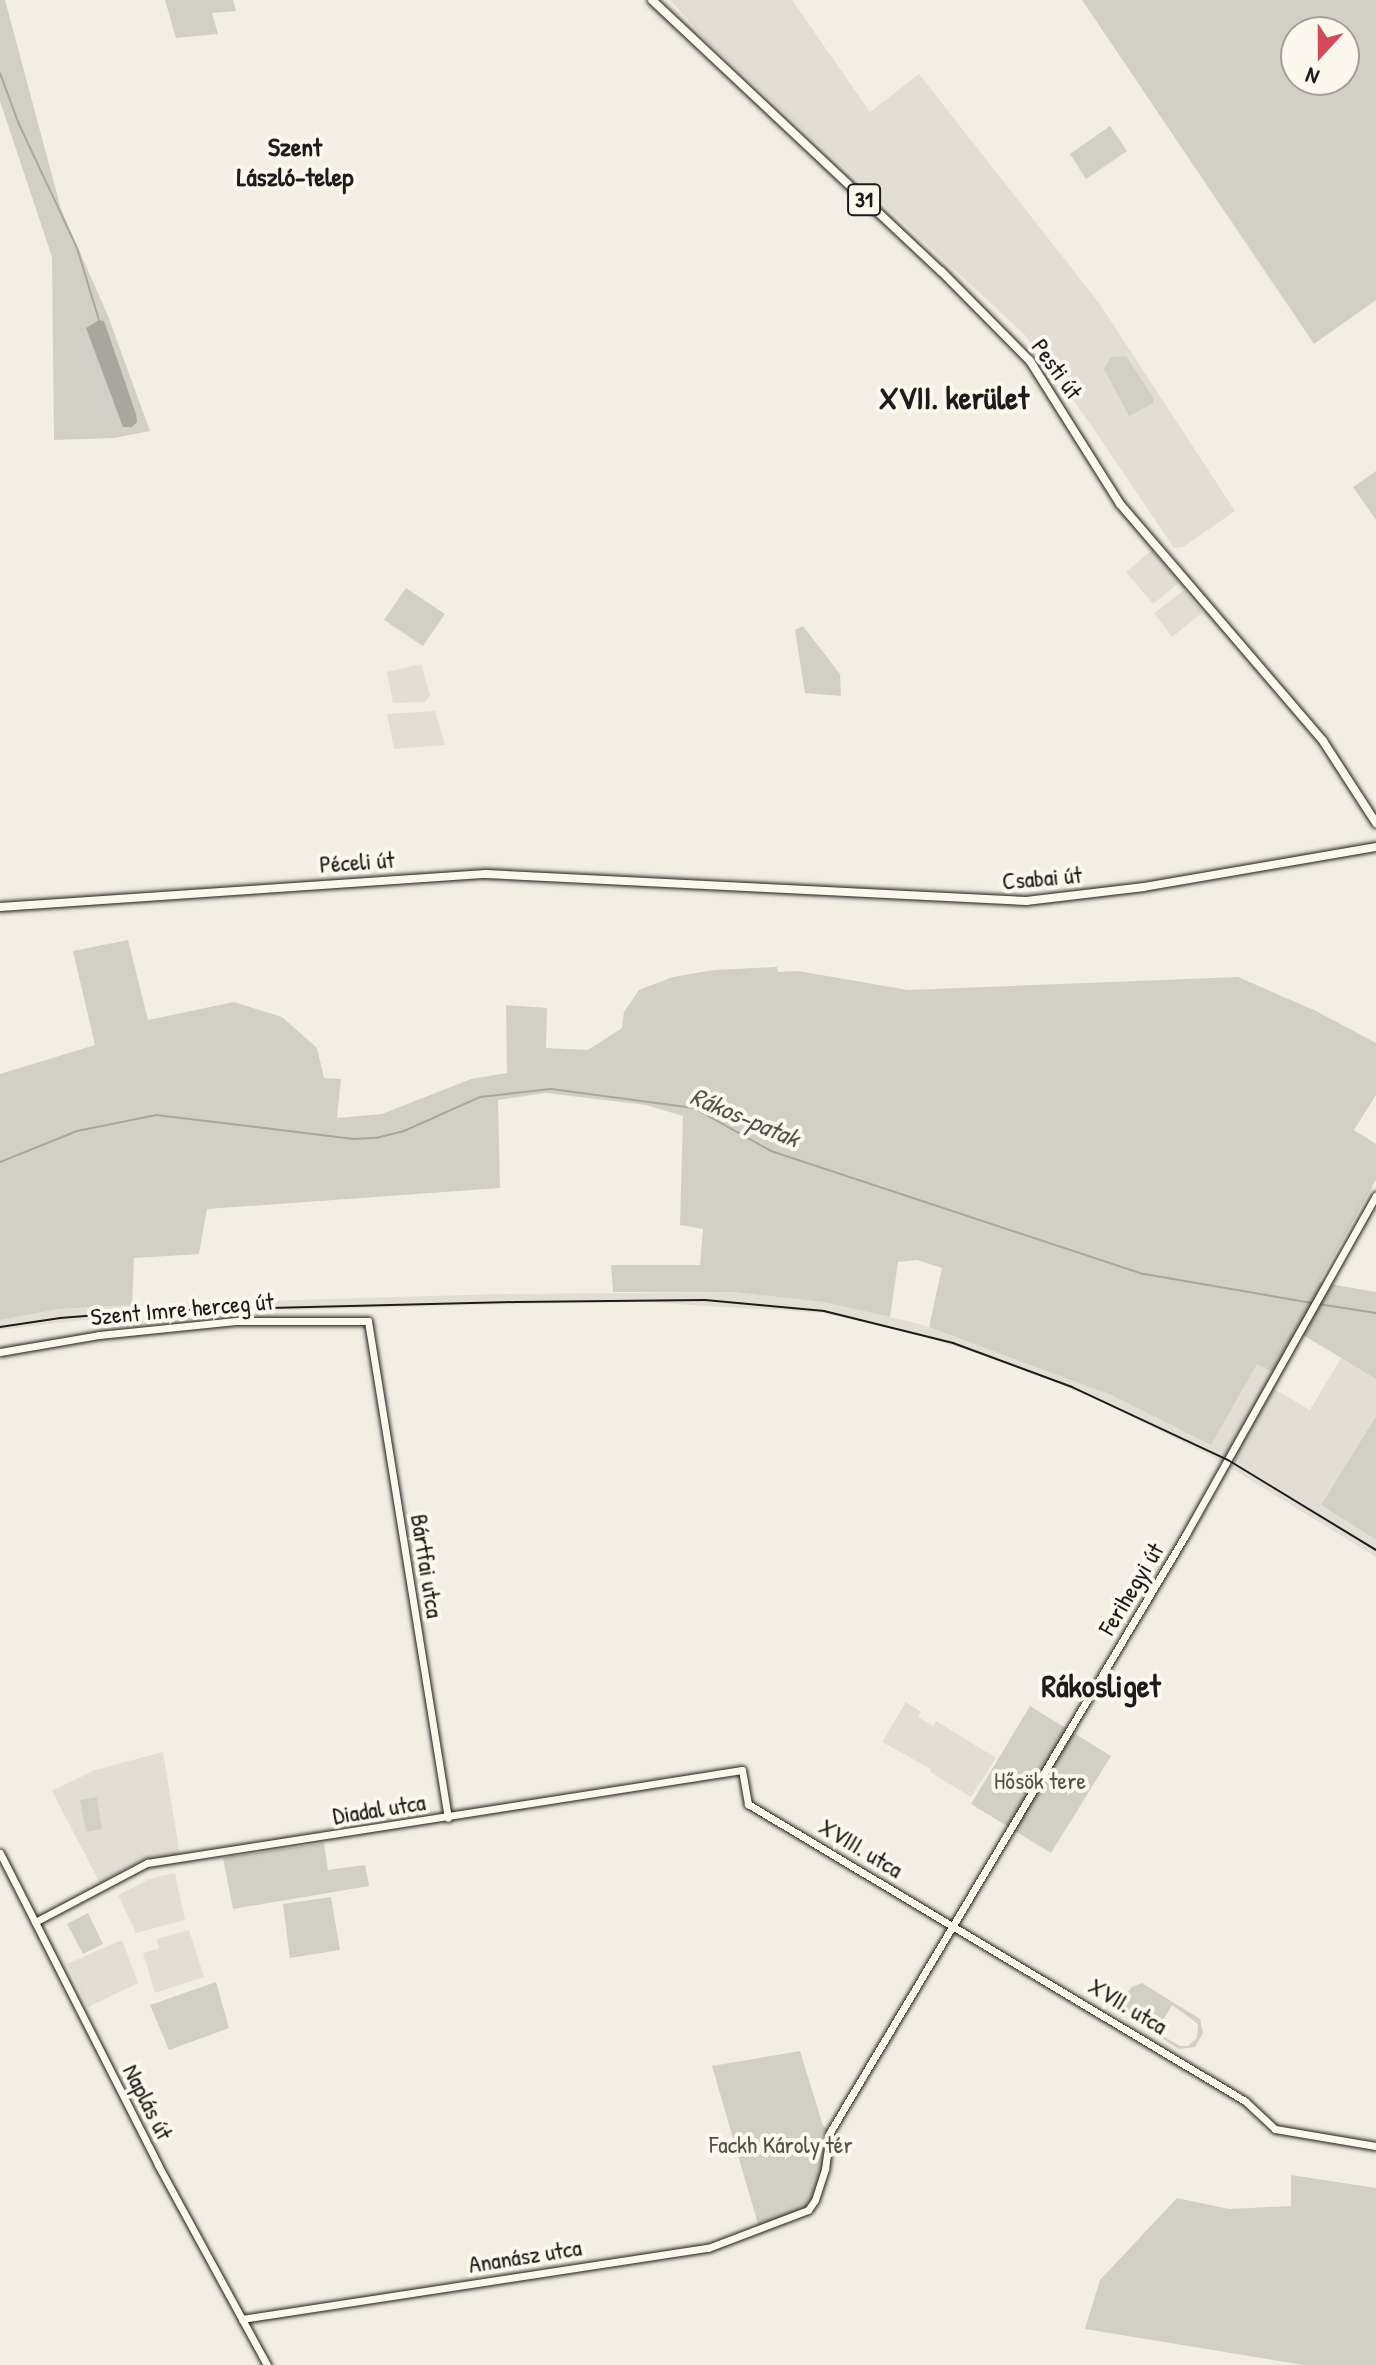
<!DOCTYPE html>
<html>
<head>
<meta charset="utf-8">
<style>
  body { margin:0 }
  #map { position:relative; width:1376px; height:2365px; overflow:hidden; background:#f2eee4; font-family:"Patrick Hand",sans-serif }
  div>[style] { position:absolute }
  [style*='--x'] { left:calc(var(--x)*1px); top:calc(var(--y)*1px); width:calc(var(--w)*1px); rotate:calc(var(--a)*1deg) }
  .built>* { inset:0; background:#e2ded5 }
  .green>* { inset:0; background:#d2cfc6 }
  .water>* { inset:0; background:#a9a6a0 }
  .stream>* { height:2px; margin:-1px; padding:0 1px; transform-origin:1px; border-radius:1px; background:#a9a6a0 }
  .roads { filter:drop-shadow(0 0 2px #1c1c1c) drop-shadow(0 0 2px #1c1c1c) }
  .tertiary>* { height:7px; margin:-3.5px; padding:0 3.5px; transform-origin:3.5px; border-radius:3.5px; background:#fbf7ec }
  .secondary>* { height:8px; margin:-4px; padding:0 4px; transform-origin:4px; border-radius:4px; background:#fbf7ec }
  .primary>* { height:8px; margin:-4px; padding:0 4px; transform-origin:4px; border-radius:4px; background:#fbf7ec }
  .rail>* { height:2px; margin:-1px; padding:0 1px; transform-origin:1px; border-radius:1px; background:#1c1c1c }
  span { translate:-50% -50%; white-space:nowrap; text-align:center; line-height:1.15; -webkit-text-stroke:8px #fbf7ec; paint-order:stroke }
  .shield-label span { padding:2px 6px; background:#fbf7ec; border:2px solid; border-radius:6px; -webkit-text-stroke-width:0 }
  .shield-label { font-size:22px; color:#1c1c1c; font-weight:700 }
  .street-label { font-size:24px; color:#1c1c1c }
  .park-label { font-size:24px; color:#53524f }
  .neighbourhood-label { font-size:26px; color:#1c1c1c; font-weight:700 }
  .water-label { font-size:26px; color:#545351; font-style:italic }
  .district-label { font-size:32px; color:#1c1c1c; font-weight:700 }
  .north { position:absolute; left:1280px; top:16px; width:80px; height:80px; box-sizing:border-box; background:#fbf7ec; border:2px solid #a29f99; border-radius:50%; rotate:201deg; font-size:22px; font-weight:700; line-height:32px; text-align:center; color:#1c1c1c }
  .north::after { content:''; display:block; margin:auto; width:28px; height:36px; background:#d1495b; clip-path:polygon(50% 0,100% 100%,50% 72%,0 100%) }
</style>
</head>
<body>
<div id="map">
  <div class="built">
    <div style="clip-path:polygon(670px 0,792px 0,870px 112px,919px 74px,1099px 303px,1235px 511px,1183px 547px,1174px 548px,1089px 422px,1024px 334px,705px 39px)"></div>
    <div style="clip-path:polygon(1152px 550px,1179px 583px,1153px 604px,1126px 572px)"></div>
    <div style="clip-path:polygon(1184px 590px,1202px 613px,1172px 637px,1154px 613px)"></div>
    <div style="clip-path:polygon(421px 664px,430px 695px,425px 702px,393px 703px,387px 672px)"></div>
    <div style="clip-path:polygon(435px 711px,445px 745px,394px 749px,387px 714px)"></div>
    <div style="clip-path:polygon(733px 1292px,823px 1302px,916px 1323px,1015px 1356px,1109px 1394px,1211px 1445px,1257px 1363px,1280px 1376px,1274px 1389px,1310px 1410px,1341px 1358px,1376px 1379px,1376px 1416px,1321px 1505px,1376px 1540px,1376px 1557px,1213px 1457px,1104px 1403px,1012px 1364px,912px 1333px,822px 1313px,642px 1302px,524px 1304px,134px 1314px,0 1330px,0 1320px,59px 1309px,132px 1305px,499px 1294px)"></div>
    <div style="clip-path:polygon(906px 1702px,921px 1712px,918px 1717px,933px 1726px,936px 1721px,996px 1758px,971px 1797px,930px 1772px,931px 1769px,882px 1742px)"></div>
    <div style="clip-path:polygon(163px 1752px,180px 1855px,141px 1861px,100px 1883px,52px 1791px,95px 1770px)"></div>
    <div style="clip-path:polygon(175px 1873px,185px 1920px,136px 1933px,118px 1895px,149px 1879px)"></div>
    <div style="clip-path:polygon(189px 1930px,204px 1977px,155px 1993px,143px 1953px,159px 1948px,156px 1939px)"></div>
    <div style="clip-path:polygon(122px 1940px,138px 1983px,88px 2007px,67px 1964px)"></div>
  </div>
  <div class="green">
    <div style="clip-path:polygon(0 0,5px 0,61px 209px,108px 316px,150px 431px,114px 438px,54px 440px,52px 257px,0 101px)"></div>
    <div style="clip-path:polygon(165px 0,233px 0,236px 11px,212px 13px,218px 34px,176px 38px)"></div>
    <div style="clip-path:polygon(evenodd,1082px 0,1376px 0,1376px 300px,1314px 344px,1082px 0,1296px 32px,1344px 32px,1344px 80px,1296px 80px,1296px 32px)"></div>
    <div style="clip-path:polygon(1110px 126px,1127px 151px,1086px 179px,1070px 154px)"></div>
    <div style="clip-path:polygon(1126px 356px,1153px 397px,1153px 403px,1129px 416px,1104px 369px,1111px 357px)"></div>
    <div style="clip-path:polygon(1376px 471px,1376px 520px,1353px 487px)"></div>
    <div style="clip-path:polygon(406px 588px,445px 614px,423px 646px,384px 620px)"></div>
    <div style="clip-path:polygon(803px 626px,840px 674px,841px 696px,805px 693px,795px 630px)"></div>
    <div style="clip-path:polygon(128px 940px,148px 1020px,234px 1002px,282px 1017px,317px 1048px,324px 1078px,341px 1079px,337px 1118px,382px 1114px,471px 1079px,507px 1073px,506px 1005px,547px 1008px,546px 1048px,588px 1050px,622px 1028px,624px 1012px,639px 990px,673px 977px,714px 970px,777px 967px,778px 972px,798px 971px,908px 990px,1238px 977px,1314px 1010px,1376px 1043px,1376px 1095px,1354px 1130px,1376px 1144px,1376px 1180px,1319px 1282px,1376px 1292px,1376px 1379px,1303px 1335px,1280px 1376px,1257px 1364px,1211px 1445px,1109px 1394px,929px 1327px,942px 1268px,917px 1260px,898px 1262px,890px 1317px,823px 1302px,733px 1292px,613px 1292px,611px 1265px,700px 1265px,703px 1229px,680px 1225px,683px 1116px,646px 1105px,546px 1093px,498px 1100px,500px 1188px,207px 1209px,199px 1254px,134px 1258px,132px 1305px,59px 1309px,0 1320px,0 1074px,95px 1045px,73px 951px)"></div>
    <div style="clip-path:polygon(1376px 1416px,1376px 1540px,1321px 1505px)"></div>
    <div style="clip-path:polygon(1030px 1706px,1111px 1756px,1051px 1853px,971px 1804px)"></div>
    <div style="clip-path:polygon(97px 1797px,102px 1829px,86px 1832px,80px 1800px)"></div>
    <div style="clip-path:polygon(324px 1843px,328px 1870px,365px 1865px,369px 1886px,233px 1909px,223px 1858px)"></div>
    <div style="clip-path:polygon(331px 1897px,340px 1950px,290px 1958px,283px 1904px)"></div>
    <div style="clip-path:polygon(88px 1913px,103px 1944px,83px 1954px,67px 1924px)"></div>
    <div style="clip-path:polygon(216px 1982px,229px 2028px,169px 2050px,150px 2005px)"></div>
    <div style="clip-path:polygon(evenodd,1142px 1983px,1200px 2019px,1203px 2033px,1195px 2047px,1179px 2049px,1127px 2016px,1123px 2008px,1124px 1996px,1132px 1987px,1142px 1983px,1172px 2005px,1198px 2024px,1197px 2038px,1188px 2046px,1180px 2046px,1156px 2032px,1172px 2005px)"></div>
    <div style="clip-path:polygon(800px 2051px,823px 2126px,830px 2132px,827px 2146px,813px 2205px,760px 2231px,712px 2066px)"></div>
    <div style="clip-path:polygon(1291px 2175px,1376px 2188px,1376px 2365px,1304px 2365px,1085px 2329px,1100px 2280px,1177px 2198px,1229px 2209px,1291px 2206px)"></div>
  </div>
  <div class="water">
    <div style="clip-path:polygon(99px 320px,104px 321px,136px 414px,137px 422px,132px 427px,123px 427px,86px 328px)"></div>
  </div>
  <div class="stream">
    <div style="--x:0;--y:73;--w:52;--a:69.8"></div>
    <div style="--x:18;--y:122;--w:139;--a:64.9"></div>
    <div style="--x:77;--y:248;--w:75;--a:73"></div>
    <div style="--x:0;--y:1162;--w:83;--a:-21.9"></div>
    <div style="--x:77;--y:1131;--w:81;--a:-11.4"></div>
    <div style="--x:156;--y:1115;--w:199;--a:6.9"></div>
    <div style="--x:354;--y:1139;--w:22;--a:-3"></div>
    <div style="--x:376;--y:1138;--w:29;--a:-14"></div>
    <div style="--x:404;--y:1131;--w:83;--a:-24.1"></div>
    <div style="--x:480;--y:1097;--w:71;--a:-6.4"></div>
    <div style="--x:551;--y:1089;--w:144;--a:7.6"></div>
    <div style="--x:694;--y:1108;--w:88;--a:29.2"></div>
    <div style="--x:771;--y:1151;--w:393;--a:18.3"></div>
    <div style="--x:1144;--y:1274;--w:170;--a:9.8"></div>
    <div style="--x:1318;--y:1304;--w:59;--a:8.8"></div>
  </div>
  <div class="roads">
    <div class="tertiary">
      <div style="--x:0;--y:1352;--w:100;--a:-9.7"></div>
      <div style="--x:99;--y:1335;--w:140;--a:-5.8"></div>
      <div style="--x:238;--y:1321;--w:130;--a:0"></div>
      <div style="--x:368;--y:1321;--w:503;--a:80.86"></div>
      <div style="--x:0;--y:1853;--w:350;--a:63.1"></div>
      <div style="--x:158;--y:2165;--w:228;--a:61.4"></div>
      <div style="--x:35;--y:1922;--w:127;--a:-27.8"></div>
      <div style="--x:147;--y:1863;--w:602;--a:-8.88"></div>
      <div style="--x:742;--y:1770;--w:35;--a:80"></div>
      <div style="--x:748;--y:1804;--w:579;--a:30.86"></div>
      <div style="--x:1245;--y:2101;--w:41;--a:43"></div>
      <div style="--x:1275;--y:2129;--w:102;--a:9.6"></div>
      <div style="--x:242;--y:2319;--w:471;--a:-8.7"></div>
      <div style="--x:708;--y:2248;--w:107;--a:-20.8"></div>
      <div style="--x:808;--y:2210;--w:12;--a:-55"></div>
      <div style="--x:815;--y:2200;--w:33;--a:-72"></div>
      <div style="--x:825;--y:2169;--w:37;--a:-82"></div>
      <div style="--x:830;--y:2132;--w:696;--a:-59.23"></div>
      <div style="--x:1186;--y:1534;--w:388;--a:-60.7"></div>
    </div>
    <div class="secondary">
      <div style="--x:0;--y:907;--w:487;--a:-3.9"></div>
      <div style="--x:486;--y:874;--w:541;--a:2.86"></div>
      <div style="--x:1026;--y:901;--w:119;--a:-6.8"></div>
      <div style="--x:1144;--y:887;--w:235;--a:-9.8"></div>
    </div>
    <div class="primary">
      <div style="--x:652;--y:0;--w:396;--a:43.2"></div>
      <div style="--x:941;--y:271;--w:127;--a:45.3"></div>
      <div style="--x:1030;--y:361;--w:169;--a:57.8"></div>
      <div style="--x:1120;--y:504;--w:312;--a:49.4"></div>
      <div style="--x:1323;--y:741;--w:98;--a:57.1"></div>
    </div>
  </div>
  <div class="rail">
    <div style="--x:0;--y:1327;--w:61;--a:-8.5"></div>
    <div style="--x:60;--y:1318;--w:88;--a:-4.5"></div>
    <div style="--x:148;--y:1311;--w:368;--a:-1.4"></div>
    <div style="--x:516;--y:1302;--w:189;--a:-0.6"></div>
    <div style="--x:705;--y:1300;--w:120;--a:5.3"></div>
    <div style="--x:824;--y:1311;--w:133;--a:13.9"></div>
    <div style="--x:953;--y:1343;--w:127;--a:20.3"></div>
    <div style="--x:1072;--y:1387;--w:172;--a:25.1"></div>
    <div style="--x:1228;--y:1460;--w:173;--a:31.3"></div>
  </div>
  <div class="shield-label">
    <span style="left:864px;top:200px">31</span>
  </div>
  <div class="street-label">
    <span style="left:1057px;top:369px;rotate:54deg">Pesti út</span>
    <span style="left:357px;top:862px;rotate:-4deg">Péceli út</span>
    <span style="left:1042px;top:878px;rotate:-5deg">Csabai út</span>
    <span style="left:182px;top:1309px;rotate:-5deg">Szent Imre herceg út</span>
    <span style="left:427px;top:1566px;rotate:81deg">Bártfai utca</span>
    <span style="left:1131px;top:1589px;rotate:-59deg">Ferihegyi út</span>
    <span style="left:379px;top:1809px;rotate:-9deg">Diadal utca</span>
    <span style="left:861px;top:1848px;rotate:31deg">XVIII. utca</span>
    <span style="left:1128px;top:2006px;rotate:31deg">XVII. utca</span>
    <span style="left:148px;top:2102px;rotate:63deg">Naplás út</span>
    <span style="left:525px;top:2256px;rotate:-9deg">Ananász utca</span>
  </div>
  <div class="park-label">
    <span style="left:1040px;top:1781px">Hősök tere</span>
    <span style="left:781px;top:2145px">Fackh Károly tér</span>
  </div>
  <div class="neighbourhood-label">
    <span style="left:295px;top:162px">Szent<br>László-telep</span>
  </div>
  <div class="water-label">
    <span style="left:745px;top:1117px;rotate:23deg">Rákos-patak</span>
  </div>
  <div class="district-label">
    <span style="left:954px;top:398px">XVII. kerület</span>
    <span style="left:1101px;top:1686px">Rákosliget</span>
  </div>
  <div class="north">N</div>
</div>
</body>
</html>
